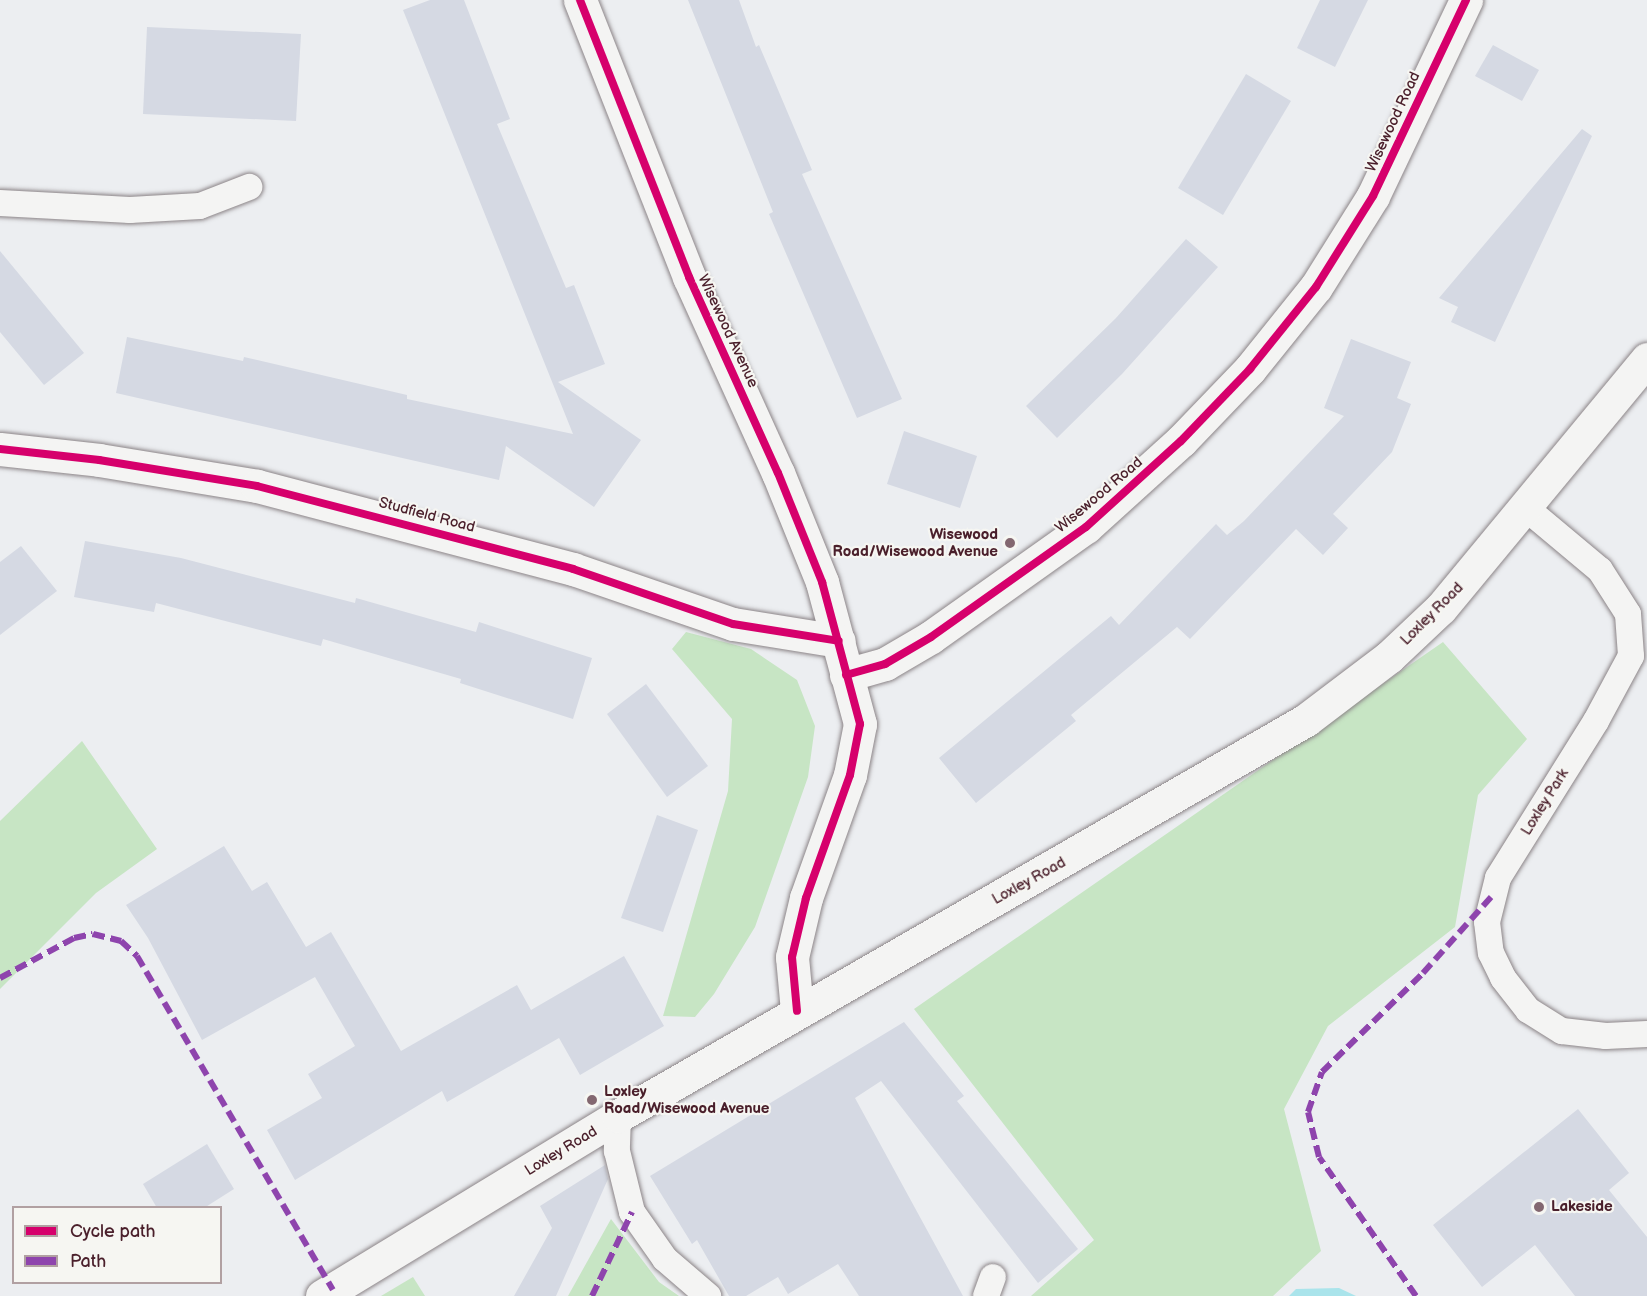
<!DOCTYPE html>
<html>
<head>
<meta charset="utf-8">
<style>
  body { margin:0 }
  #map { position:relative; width:1647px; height:1296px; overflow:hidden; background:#eceef1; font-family:"Balsamiq Sans",sans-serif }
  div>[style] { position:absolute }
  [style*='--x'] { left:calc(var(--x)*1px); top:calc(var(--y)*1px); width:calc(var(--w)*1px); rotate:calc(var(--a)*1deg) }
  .green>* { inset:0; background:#c7e5c4 }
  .water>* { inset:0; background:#aae4eb }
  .building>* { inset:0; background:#d5d9e3 }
  .roads { filter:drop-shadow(0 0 2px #8b8487) drop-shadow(0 0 2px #8b8487) }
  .service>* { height:26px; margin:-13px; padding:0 13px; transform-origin:13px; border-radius:13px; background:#f4f4f3 }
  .minor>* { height:33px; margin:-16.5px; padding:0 16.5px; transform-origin:16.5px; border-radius:16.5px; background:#f4f4f3 }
  .secondary>* { height:33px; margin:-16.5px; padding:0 16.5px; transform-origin:16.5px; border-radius:16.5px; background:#f4f4f3 }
  .quiet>* { height:6px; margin-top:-3px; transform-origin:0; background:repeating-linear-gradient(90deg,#8e44ad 0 12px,transparent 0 18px) }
  .cycleway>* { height:8px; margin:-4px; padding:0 4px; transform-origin:4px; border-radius:4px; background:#d6006c }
  .dots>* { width:16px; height:16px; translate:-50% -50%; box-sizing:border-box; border:3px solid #f6f6f2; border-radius:50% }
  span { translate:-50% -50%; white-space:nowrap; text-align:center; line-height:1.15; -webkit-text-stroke:4.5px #f6f6f2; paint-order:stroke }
  .street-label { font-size:15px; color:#4a1f2b }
  .poi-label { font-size:15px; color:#4a1f2b; font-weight:700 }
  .right { translate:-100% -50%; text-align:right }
  .left { translate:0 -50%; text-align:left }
  .legend { position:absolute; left:12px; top:1206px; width:210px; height:78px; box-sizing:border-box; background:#f6f6f2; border:2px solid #b1a0a2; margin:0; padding:8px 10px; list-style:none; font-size:18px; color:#4a1f2b }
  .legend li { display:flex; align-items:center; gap:12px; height:30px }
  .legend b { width:30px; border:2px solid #b1a0a2 }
</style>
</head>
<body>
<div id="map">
  <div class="green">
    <div style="clip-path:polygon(686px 632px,751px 649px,797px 680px,815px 726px,808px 777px,755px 927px,714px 994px,695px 1017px,663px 1016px,728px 791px,732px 719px,672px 649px)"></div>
    <div style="clip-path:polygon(1443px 642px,1527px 739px,1478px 795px,1455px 927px,1328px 1026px,1284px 1109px,1321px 1251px,1273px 1296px,1031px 1296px,1094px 1240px,914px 1009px)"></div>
    <div style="clip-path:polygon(82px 741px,157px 849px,96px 893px,0 989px,0 821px)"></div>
    <div style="clip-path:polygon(611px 1219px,659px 1282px,679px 1296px,568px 1296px)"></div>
    <div style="clip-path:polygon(413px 1277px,425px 1296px,381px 1296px)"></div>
  </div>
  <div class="water">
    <div style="clip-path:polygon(1339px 1288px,1356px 1296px,1289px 1296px,1296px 1289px)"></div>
  </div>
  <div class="building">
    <div style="clip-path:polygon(430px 0,464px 0,510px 119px,497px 124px,566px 288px,574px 285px,605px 364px,558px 382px,641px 440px,594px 507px,506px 446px,499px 480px,116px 393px,127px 337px,243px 361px,244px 357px,407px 395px,407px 399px,573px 434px,403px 10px)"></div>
    <div style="clip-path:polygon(688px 0,739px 0,756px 47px,759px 45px,812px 170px,802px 174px,902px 399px,857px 418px,769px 214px,773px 212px)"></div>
    <div style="clip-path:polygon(1320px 0,1368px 0,1335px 67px,1297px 48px)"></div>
    <div style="clip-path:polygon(147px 27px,301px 34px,296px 121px,143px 114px)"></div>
    <div style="clip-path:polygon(1493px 45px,1539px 70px,1522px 101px,1475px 76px)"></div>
    <div style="clip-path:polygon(1246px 74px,1291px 101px,1223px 215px,1178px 188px)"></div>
    <div style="clip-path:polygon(1582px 129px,1592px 136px,1495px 342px,1451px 322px,1458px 307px,1439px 298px)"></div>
    <div style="clip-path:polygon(1186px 239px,1218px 267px,1122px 374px,1057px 438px,1026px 406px,1116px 318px)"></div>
    <div style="clip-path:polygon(0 251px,84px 353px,44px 385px,0 332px)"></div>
    <div style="clip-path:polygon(1351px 339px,1411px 362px,1397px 398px,1411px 404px,1392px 452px,1333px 514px,1348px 528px,1323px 555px,1296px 529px,1190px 639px,1177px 627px,1071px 715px,1076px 721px,976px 803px,939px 758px,1111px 616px,1119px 625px,1216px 524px,1227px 535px,1244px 521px,1344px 416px,1324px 408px)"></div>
    <div style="clip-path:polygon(904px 431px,977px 456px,960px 508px,887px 484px)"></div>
    <div style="clip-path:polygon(85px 541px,181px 558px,355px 603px,356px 598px,476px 632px,479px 622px,592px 658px,573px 719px,460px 683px,461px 679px,323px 639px,321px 646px,156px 603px,154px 612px,74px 597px)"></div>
    <div style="clip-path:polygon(21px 546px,57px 591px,0 635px,0 562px)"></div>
    <div style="clip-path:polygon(646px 684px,708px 766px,667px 797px,607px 714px)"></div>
    <div style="clip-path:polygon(657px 815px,698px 830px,663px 932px,621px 918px)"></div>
    <div style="clip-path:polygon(224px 846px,252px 891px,267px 882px,306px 947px,331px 932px,401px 1051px,517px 985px,531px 1010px,624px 956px,664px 1026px,580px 1075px,559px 1038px,447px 1102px,442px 1091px,295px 1180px,267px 1130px,322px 1098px,308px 1074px,355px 1046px,315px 977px,202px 1040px,148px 938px,126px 905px)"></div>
    <div style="clip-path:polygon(904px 1022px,964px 1096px,957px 1101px,1078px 1249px,1038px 1283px,881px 1081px,855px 1098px,963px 1296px,859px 1296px,838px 1264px,788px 1294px,778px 1277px,746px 1296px,729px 1296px,697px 1240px,692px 1244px,650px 1176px)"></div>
    <div style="clip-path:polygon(1578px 1109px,1629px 1173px,1609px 1190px,1647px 1237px,1647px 1296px,1575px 1296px,1535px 1245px,1482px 1287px,1433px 1225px)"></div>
    <div style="clip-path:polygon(207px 1144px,234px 1189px,204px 1208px,157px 1208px,143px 1184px)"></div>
    <div style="clip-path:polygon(605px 1165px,608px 1179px,556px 1296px,514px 1296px,552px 1228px,540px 1206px)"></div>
  </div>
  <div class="roads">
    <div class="service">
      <div style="--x:0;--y:203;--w:130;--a:3.1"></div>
      <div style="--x:130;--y:210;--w:70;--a:-3.3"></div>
      <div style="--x:200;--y:206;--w:53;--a:-21.2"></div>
      <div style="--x:1527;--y:509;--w:95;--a:39.9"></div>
      <div style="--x:1600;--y:570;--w:52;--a:57.5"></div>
      <div style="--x:1628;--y:614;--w:42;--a:85.9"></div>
      <div style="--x:1631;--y:656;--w:74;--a:118.3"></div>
      <div style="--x:1596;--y:721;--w:185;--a:122"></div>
      <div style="--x:1498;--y:878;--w:45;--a:104"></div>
      <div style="--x:1487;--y:922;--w:31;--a:83"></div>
      <div style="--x:1491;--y:953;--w:28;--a:64"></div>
      <div style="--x:1503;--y:978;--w:41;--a:52"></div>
      <div style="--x:1528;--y:1010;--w:40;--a:32"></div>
      <div style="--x:1562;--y:1031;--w:44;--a:6.5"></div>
      <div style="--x:1606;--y:1036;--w:41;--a:-2.8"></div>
      <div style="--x:618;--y:1116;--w:35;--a:92"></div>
      <div style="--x:617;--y:1151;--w:63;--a:76.2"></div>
      <div style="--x:632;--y:1212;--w:57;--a:54.9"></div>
      <div style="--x:665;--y:1259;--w:57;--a:40.7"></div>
      <div style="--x:986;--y:1296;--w:20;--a:-70"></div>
    </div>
    <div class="minor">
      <div style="--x:580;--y:0;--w:298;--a:68.5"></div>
      <div style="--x:689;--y:277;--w:215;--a:65.6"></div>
      <div style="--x:778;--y:473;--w:118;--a:68"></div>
      <div style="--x:822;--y:582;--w:147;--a:75"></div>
      <div style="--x:860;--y:724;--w:52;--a:101.1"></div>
      <div style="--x:850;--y:775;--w:131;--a:109.7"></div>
      <div style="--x:806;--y:898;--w:61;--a:103.3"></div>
      <div style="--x:792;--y:957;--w:54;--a:84.7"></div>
      <div style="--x:0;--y:449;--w:100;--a:6.3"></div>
      <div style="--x:99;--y:460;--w:160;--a:9.3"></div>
      <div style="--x:257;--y:486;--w:327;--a:14.7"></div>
      <div style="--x:573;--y:569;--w:169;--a:19"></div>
      <div style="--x:733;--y:624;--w:107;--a:9.1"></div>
      <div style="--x:846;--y:675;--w:41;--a:-15.8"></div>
      <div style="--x:885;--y:664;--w:53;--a:-30.4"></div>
      <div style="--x:931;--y:637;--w:190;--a:-35.4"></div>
      <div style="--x:1086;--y:527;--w:128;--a:-42.2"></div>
      <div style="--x:1181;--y:441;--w:100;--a:-46.2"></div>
      <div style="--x:1250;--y:369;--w:105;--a:-51.2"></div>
      <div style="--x:1316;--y:287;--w:107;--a:-57.9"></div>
      <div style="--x:1373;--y:196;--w:217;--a:-64.6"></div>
    </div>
    <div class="secondary">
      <div style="--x:322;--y:1296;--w:346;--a:-31.3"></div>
      <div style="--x:618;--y:1116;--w:794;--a:-29.92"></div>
      <div style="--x:1306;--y:720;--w:104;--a:-37.2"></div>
      <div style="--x:1389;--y:657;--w:71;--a:-43.3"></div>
      <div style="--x:1441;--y:608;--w:323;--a:-50.4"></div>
    </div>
  </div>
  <div class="quiet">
    <div style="--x:0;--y:978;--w:84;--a:-28.4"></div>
    <div style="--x:74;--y:938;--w:19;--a:-12"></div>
    <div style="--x:93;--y:934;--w:29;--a:14"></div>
    <div style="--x:121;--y:941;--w:22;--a:43"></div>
    <div style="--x:137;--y:956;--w:387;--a:59.6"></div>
    <div style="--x:592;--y:1296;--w:93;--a:-64.5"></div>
    <div style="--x:1416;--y:1296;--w:169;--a:-124.9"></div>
    <div style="--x:1319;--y:1157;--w:46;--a:-103.7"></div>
    <div style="--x:1308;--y:1112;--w:42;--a:-70.7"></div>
    <div style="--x:1322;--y:1072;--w:141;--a:-44.4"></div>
    <div style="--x:1423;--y:973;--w:105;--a:-48.1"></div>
  </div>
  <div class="cycleway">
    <div style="--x:580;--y:0;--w:298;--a:68.5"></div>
    <div style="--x:689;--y:277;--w:215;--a:65.6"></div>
    <div style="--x:778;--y:473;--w:118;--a:68"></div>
    <div style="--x:822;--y:582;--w:147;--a:75"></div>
    <div style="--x:860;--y:724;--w:52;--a:101.1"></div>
    <div style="--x:850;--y:775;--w:131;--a:109.7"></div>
    <div style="--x:806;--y:898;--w:61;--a:103.3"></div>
    <div style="--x:792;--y:957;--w:54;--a:84.7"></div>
    <div style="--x:0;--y:449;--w:100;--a:6.3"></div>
    <div style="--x:99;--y:460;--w:160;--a:9.3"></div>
    <div style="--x:257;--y:486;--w:327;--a:14.7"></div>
    <div style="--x:573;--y:569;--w:169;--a:19"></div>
    <div style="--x:733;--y:624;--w:107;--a:9.1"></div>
    <div style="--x:846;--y:675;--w:41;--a:-15.8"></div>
    <div style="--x:885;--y:664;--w:53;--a:-30.4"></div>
    <div style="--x:931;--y:637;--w:190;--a:-35.4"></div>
    <div style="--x:1086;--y:527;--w:128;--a:-42.2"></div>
    <div style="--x:1181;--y:441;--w:100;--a:-46.2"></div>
    <div style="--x:1250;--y:369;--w:105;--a:-51.2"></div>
    <div style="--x:1316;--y:287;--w:107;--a:-57.9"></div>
    <div style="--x:1373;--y:196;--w:217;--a:-64.6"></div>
  </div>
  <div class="dots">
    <div style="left:1010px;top:543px;background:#836770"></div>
    <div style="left:592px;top:1100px;background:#836770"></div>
    <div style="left:1539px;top:1207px;background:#836770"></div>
  </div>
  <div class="street-label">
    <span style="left:1393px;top:122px;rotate:-65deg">Wisewood Road</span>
    <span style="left:728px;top:331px;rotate:65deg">Wisewood Avenue</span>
    <span style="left:1099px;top:495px;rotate:-40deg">Wisewood Road</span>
    <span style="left:427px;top:515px;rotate:15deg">Studfield Road</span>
    <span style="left:1432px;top:614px;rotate:-45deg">Loxley Road</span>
    <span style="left:1545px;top:802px;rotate:-58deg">Loxley Park</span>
    <span style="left:1029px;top:881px;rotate:-29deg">Loxley Road</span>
    <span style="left:561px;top:1151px;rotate:-31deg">Loxley Road</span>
  </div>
  <div class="poi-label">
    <span class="right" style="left:998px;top:543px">Wisewood<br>Road/Wisewood Avenue</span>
    <span class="left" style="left:604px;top:1100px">Loxley<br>Road/Wisewood Avenue</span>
    <span class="left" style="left:1551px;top:1207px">Lakeside</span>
  </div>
  <ul class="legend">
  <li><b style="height:8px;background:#d6006c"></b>Cycle path</li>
  <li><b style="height:8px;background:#8e44ad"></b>Path</li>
  </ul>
</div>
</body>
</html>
